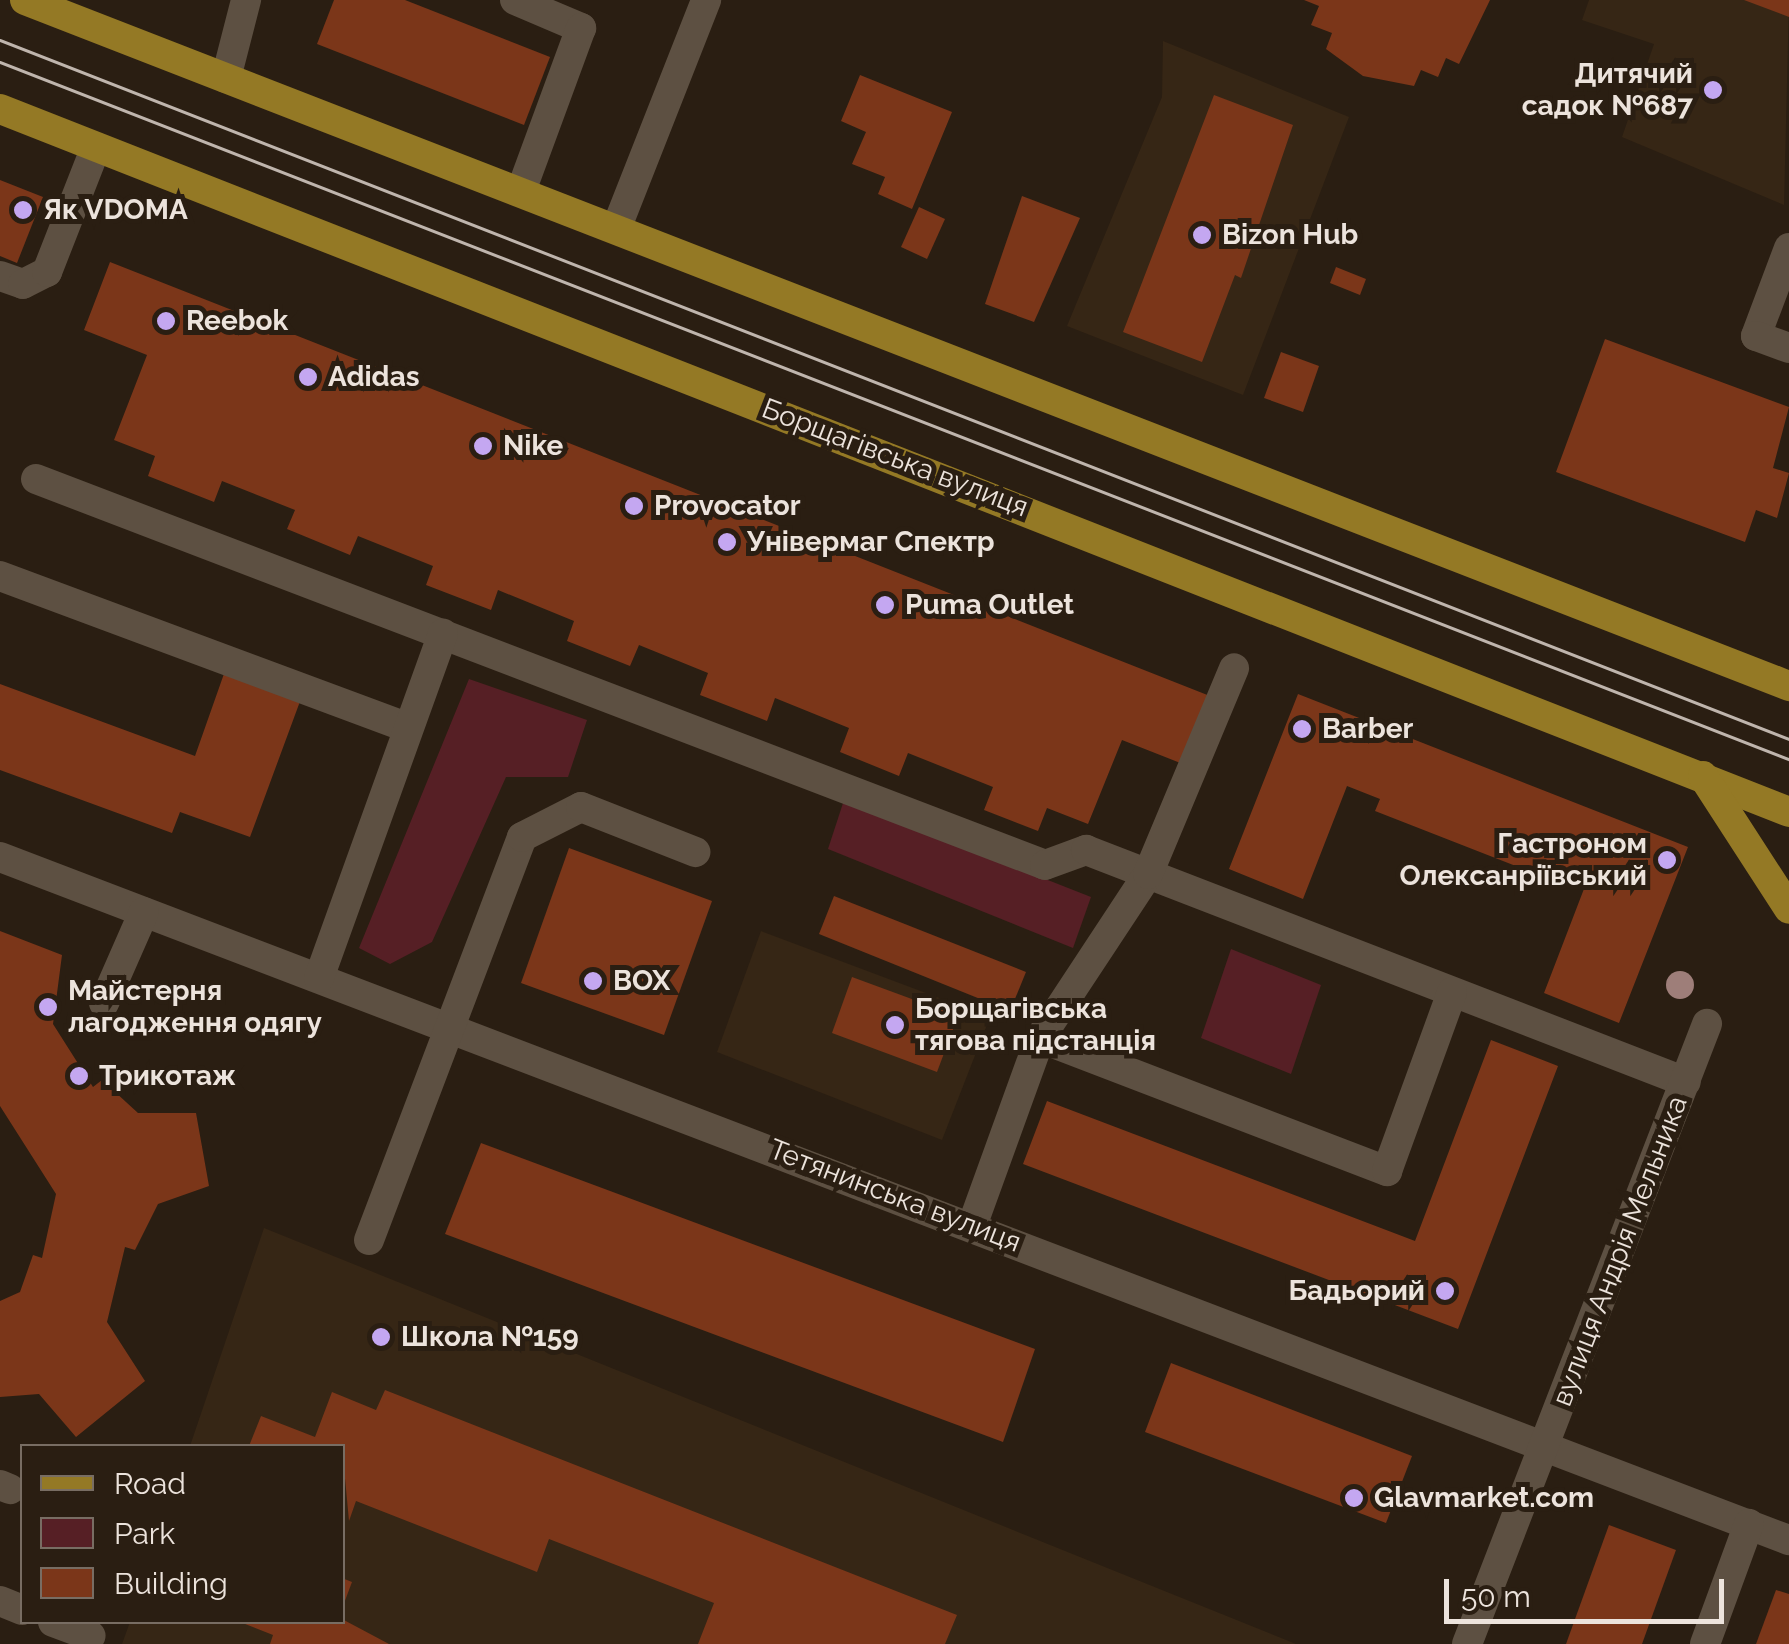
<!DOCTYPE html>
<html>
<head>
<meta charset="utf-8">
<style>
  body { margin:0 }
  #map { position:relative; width:1789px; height:1644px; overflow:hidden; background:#2a1e12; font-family:Raleway,sans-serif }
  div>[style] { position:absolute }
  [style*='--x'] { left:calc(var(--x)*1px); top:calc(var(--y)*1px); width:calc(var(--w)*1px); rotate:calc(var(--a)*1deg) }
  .built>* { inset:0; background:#362615 }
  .green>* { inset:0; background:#561f25 }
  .building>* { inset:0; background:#7b3619 }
  .minor>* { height:30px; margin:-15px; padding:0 15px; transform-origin:15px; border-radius:15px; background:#5d5042 }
  .major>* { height:30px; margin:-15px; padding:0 15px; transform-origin:15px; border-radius:15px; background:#947925 }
  .tram>* { height:2.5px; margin:-1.25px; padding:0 1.25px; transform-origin:1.25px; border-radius:1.25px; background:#bfb5ad }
  .trees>* { width:28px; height:28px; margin:-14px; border-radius:50%; background:#9e7e79 }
  .dots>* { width:28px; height:28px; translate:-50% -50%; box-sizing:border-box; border:5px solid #2a1e12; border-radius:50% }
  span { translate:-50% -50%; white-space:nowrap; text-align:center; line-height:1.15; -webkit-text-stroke:10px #2a1e12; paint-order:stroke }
  .poi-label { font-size:28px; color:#ece3dc; font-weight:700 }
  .right { translate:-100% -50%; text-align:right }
  .left { translate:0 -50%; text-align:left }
  .street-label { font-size:28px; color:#ece3dc }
  .legend { position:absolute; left:20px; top:1444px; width:325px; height:180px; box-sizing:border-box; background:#2a1e12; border:2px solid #786d63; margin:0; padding:12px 18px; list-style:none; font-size:30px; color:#ece3dc }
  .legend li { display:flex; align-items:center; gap:20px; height:50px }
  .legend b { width:50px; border:2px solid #786d63 }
  .scale { position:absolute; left:1444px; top:1579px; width:280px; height:45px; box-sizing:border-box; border:5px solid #ece3dc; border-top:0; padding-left:12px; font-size:30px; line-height:35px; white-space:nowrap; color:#ece3dc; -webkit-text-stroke:8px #2a1e12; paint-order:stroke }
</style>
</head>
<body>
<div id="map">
  <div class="built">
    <div style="clip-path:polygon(1589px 0,1789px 0,1784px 205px,1622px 137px,1654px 44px,1582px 20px)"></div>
    <div style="clip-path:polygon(1163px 41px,1349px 117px,1243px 395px,1067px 326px,1162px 97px)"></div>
    <div style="clip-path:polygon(761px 931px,990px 1017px,942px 1140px,717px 1052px)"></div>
    <div style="clip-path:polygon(264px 1228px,1296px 1644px,122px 1644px,130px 1622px,342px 1622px,342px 1446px,190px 1446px)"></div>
  </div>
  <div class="green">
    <div style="clip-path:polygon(469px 679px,587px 720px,568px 777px,506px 777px,432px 942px,390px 964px,359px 948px)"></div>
    <div style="clip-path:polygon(844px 800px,1091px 897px,1073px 948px,828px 849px)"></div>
    <div style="clip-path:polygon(1231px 949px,1321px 985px,1291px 1074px,1201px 1038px)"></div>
  </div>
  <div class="building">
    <div style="clip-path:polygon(334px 0,405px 0,550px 57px,524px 125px,317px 44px)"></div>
    <div style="clip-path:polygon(1304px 0,1490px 0,1459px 64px,1446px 58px,1438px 77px,1421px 70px,1414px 86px,1363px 76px,1326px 49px,1332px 33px,1311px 25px,1319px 6px)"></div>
    <div style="clip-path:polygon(1744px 0,1789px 0,1789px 17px)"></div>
    <div style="clip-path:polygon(860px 75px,952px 112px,912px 209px,878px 194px,885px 177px,852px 164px,866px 132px,841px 121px)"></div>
    <div style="clip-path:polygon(1214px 95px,1293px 125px,1241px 278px,1235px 275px,1202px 362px,1123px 332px)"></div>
    <div style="clip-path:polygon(0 180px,43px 197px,17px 263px,0 256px)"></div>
    <div style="clip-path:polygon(1022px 196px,1080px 218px,1034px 322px,985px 304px)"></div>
    <div style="clip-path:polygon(919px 207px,945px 219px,927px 259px,901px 247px)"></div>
    <div style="clip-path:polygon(110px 262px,1215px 698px,1188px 766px,1122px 740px,1088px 824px,1047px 808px,1038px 831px,984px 810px,993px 787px,908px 753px,899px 776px,840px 752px,849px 728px,775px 698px,767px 721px,700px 695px,708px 673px,639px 645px,630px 666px,567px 641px,574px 621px,498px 590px,491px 610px,426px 585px,433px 566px,358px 536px,350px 555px,287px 529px,295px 510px,222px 481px,214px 502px,148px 476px,155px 456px,114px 440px,147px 355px,84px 330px)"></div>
    <div style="clip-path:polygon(1336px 267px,1366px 279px,1360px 295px,1330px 283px)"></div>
    <div style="clip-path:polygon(1605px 339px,1789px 407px,1773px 468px,1789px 473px,1777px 518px,1756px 510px,1745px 542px,1556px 472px)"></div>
    <div style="clip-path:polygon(1281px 352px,1319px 366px,1303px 412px,1264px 398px)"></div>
    <div style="clip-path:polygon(226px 668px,302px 696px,250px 837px,180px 812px,172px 833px,0 770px,0 684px,195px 756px)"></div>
    <div style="clip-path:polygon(1298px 694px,1688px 847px,1619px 1023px,1544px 993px,1587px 881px,1553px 867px,1549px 879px,1375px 811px,1380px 799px,1347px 786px,1303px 899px,1229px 869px)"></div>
    <div style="clip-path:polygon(569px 848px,712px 901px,664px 1035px,521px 983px)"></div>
    <div style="clip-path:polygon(834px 896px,1026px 972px,1010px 1011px,819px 934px)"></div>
    <div style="clip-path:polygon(0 931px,62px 955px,53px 1024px,93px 1087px,102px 1080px,138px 1113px,196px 1113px,209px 1186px,158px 1204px,135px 1250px,125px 1247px,107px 1322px,145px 1381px,76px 1437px,39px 1394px,0 1397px,0 1301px,20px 1292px,33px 1255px,42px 1258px,56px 1194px,0 1106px)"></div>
    <div style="clip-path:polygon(852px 977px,958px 1016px,937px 1072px,832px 1033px)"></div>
    <div style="clip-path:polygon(1491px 1040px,1558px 1066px,1458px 1329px,1023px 1164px,1047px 1101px,1415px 1241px)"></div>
    <div style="clip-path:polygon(481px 1143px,1035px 1349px,1003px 1442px,445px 1234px)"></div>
    <div style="clip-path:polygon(1171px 1363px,1412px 1456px,1386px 1523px,1145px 1432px)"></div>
    <div style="clip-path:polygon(385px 1390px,957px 1615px,945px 1644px,698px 1644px,714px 1603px,549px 1539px,537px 1572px,356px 1501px,349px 1521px,342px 1446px,249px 1446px,261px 1416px,315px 1437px,332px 1392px,376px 1410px)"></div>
    <div style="clip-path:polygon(1609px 1525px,1676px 1550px,1642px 1644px,1566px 1644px)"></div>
    <div style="clip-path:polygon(342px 1578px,352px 1582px,343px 1606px,342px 1606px)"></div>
    <div style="clip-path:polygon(1776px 1590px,1789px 1594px,1789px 1644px,1756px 1644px)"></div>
    <div style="clip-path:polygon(342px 1619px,389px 1644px,270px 1644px,273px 1635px,240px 1622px)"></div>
  </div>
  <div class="minor">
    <div style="--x:515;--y:0;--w:72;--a:23"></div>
    <div style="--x:581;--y:28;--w:174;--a:110.2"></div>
    <div style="--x:226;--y:78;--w:81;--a:-75.6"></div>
    <div style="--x:616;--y:229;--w:246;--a:-68.5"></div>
    <div style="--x:1789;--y:248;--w:94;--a:110.6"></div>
    <div style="--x:1756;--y:336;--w:35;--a:20"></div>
    <div style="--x:0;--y:276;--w:24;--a:19"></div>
    <div style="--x:23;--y:284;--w:27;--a:-27"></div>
    <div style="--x:47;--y:272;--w:134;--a:-68.6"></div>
    <div style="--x:36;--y:479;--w:1080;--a:20.93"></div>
    <div style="--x:1045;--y:865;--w:44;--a:-20.1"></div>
    <div style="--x:1086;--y:850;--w:643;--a:21.14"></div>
    <div style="--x:0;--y:576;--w:435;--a:20.4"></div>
    <div style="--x:0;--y:857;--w:1915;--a:20.9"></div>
    <div style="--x:319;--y:978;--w:366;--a:-70.2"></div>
    <div style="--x:104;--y:1003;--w:99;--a:-66.3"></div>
    <div style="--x:1040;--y:1038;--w:196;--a:-56.6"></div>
    <div style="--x:1148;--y:874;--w:223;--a:-67.3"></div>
    <div style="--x:972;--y:1226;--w:200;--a:-70.1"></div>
    <div style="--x:1040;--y:1038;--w:372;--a:21"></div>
    <div style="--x:1387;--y:1171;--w:190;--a:-70"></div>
    <div style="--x:369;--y:1240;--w:431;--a:-69.2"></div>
    <div style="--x:522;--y:837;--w:66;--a:-27"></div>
    <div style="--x:581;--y:807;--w:123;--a:21.5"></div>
    <div style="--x:0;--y:1485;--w:11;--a:22"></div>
    <div style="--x:0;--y:1601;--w:24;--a:22"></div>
    <div style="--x:53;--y:1622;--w:40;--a:20.2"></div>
    <div style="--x:1467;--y:1644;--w:665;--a:-68.84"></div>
    <div style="--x:1705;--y:1644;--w:128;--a:-69.9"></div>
  </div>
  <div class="major">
    <div style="--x:25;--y:0;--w:1893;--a:21.25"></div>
    <div style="--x:0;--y:109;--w:1922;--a:21.45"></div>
    <div style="--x:1703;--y:776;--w:158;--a:57.1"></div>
  </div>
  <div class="tram">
    <div style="--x:0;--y:40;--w:1921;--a:21.34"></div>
    <div style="--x:0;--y:62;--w:1920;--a:21.29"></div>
  </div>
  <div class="trees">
    <div style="left:1680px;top:985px"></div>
  </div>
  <div class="dots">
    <div style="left:1713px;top:90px;background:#c4a7f1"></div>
    <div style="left:23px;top:210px;background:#c4a7f1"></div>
    <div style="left:1202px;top:235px;background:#c4a7f1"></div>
    <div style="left:166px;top:321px;background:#c4a7f1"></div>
    <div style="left:308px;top:377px;background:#c4a7f1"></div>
    <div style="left:483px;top:446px;background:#c4a7f1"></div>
    <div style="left:634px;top:506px;background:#c4a7f1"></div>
    <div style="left:727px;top:542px;background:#c4a7f1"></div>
    <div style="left:885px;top:605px;background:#c4a7f1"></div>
    <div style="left:1302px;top:729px;background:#c4a7f1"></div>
    <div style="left:1667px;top:860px;background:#c4a7f1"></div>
    <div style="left:593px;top:981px;background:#c4a7f1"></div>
    <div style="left:48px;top:1007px;background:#c4a7f1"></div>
    <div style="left:895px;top:1025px;background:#c4a7f1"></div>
    <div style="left:79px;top:1076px;background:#c4a7f1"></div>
    <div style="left:1445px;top:1291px;background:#c4a7f1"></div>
    <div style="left:381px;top:1337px;background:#c4a7f1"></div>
    <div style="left:1354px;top:1498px;background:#c4a7f1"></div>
  </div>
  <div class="poi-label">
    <span class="right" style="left:1693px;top:90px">Дитячий<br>садок №687</span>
    <span class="left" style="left:43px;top:210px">Як VDOMA</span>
    <span class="left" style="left:1222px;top:235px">Bizon Hub</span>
    <span class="left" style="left:186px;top:321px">Reebok</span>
    <span class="left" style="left:328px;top:377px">Adidas</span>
    <span class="left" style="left:503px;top:446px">Nike</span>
    <span class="left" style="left:654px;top:506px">Provocator</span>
    <span class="left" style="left:747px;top:542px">Універмаг Спектр</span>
    <span class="left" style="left:905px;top:605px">Puma Outlet</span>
    <span class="left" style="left:1322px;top:729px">Barber</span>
    <span class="right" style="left:1647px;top:860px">Гастроном<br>Олексанріївський</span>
    <span class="left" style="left:613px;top:981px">BOX</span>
    <span class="left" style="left:68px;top:1007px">Майстерня<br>лагодження одягу</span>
    <span class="left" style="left:915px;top:1025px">Борщагівська<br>тягова підстанція</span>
    <span class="left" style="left:99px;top:1076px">Трикотаж</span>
    <span class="right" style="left:1425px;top:1291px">Бадьорий</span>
    <span class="left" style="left:401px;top:1337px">Школа №159</span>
    <span class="left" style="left:1374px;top:1498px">Glavmarket.com</span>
  </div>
  <div class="street-label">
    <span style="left:895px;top:458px;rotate:21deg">Борщагівська вулиця</span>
    <span style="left:895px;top:1196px;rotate:21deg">Тетянинська вулиця</span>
    <span style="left:1620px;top:1251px;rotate:-69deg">вулиця Андрія Мельника</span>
  </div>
  <ul class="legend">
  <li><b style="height:12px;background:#947925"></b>Road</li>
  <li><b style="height:28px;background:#561f25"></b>Park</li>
  <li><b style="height:28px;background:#7b3619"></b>Building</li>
  </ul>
  <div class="scale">50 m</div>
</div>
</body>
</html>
